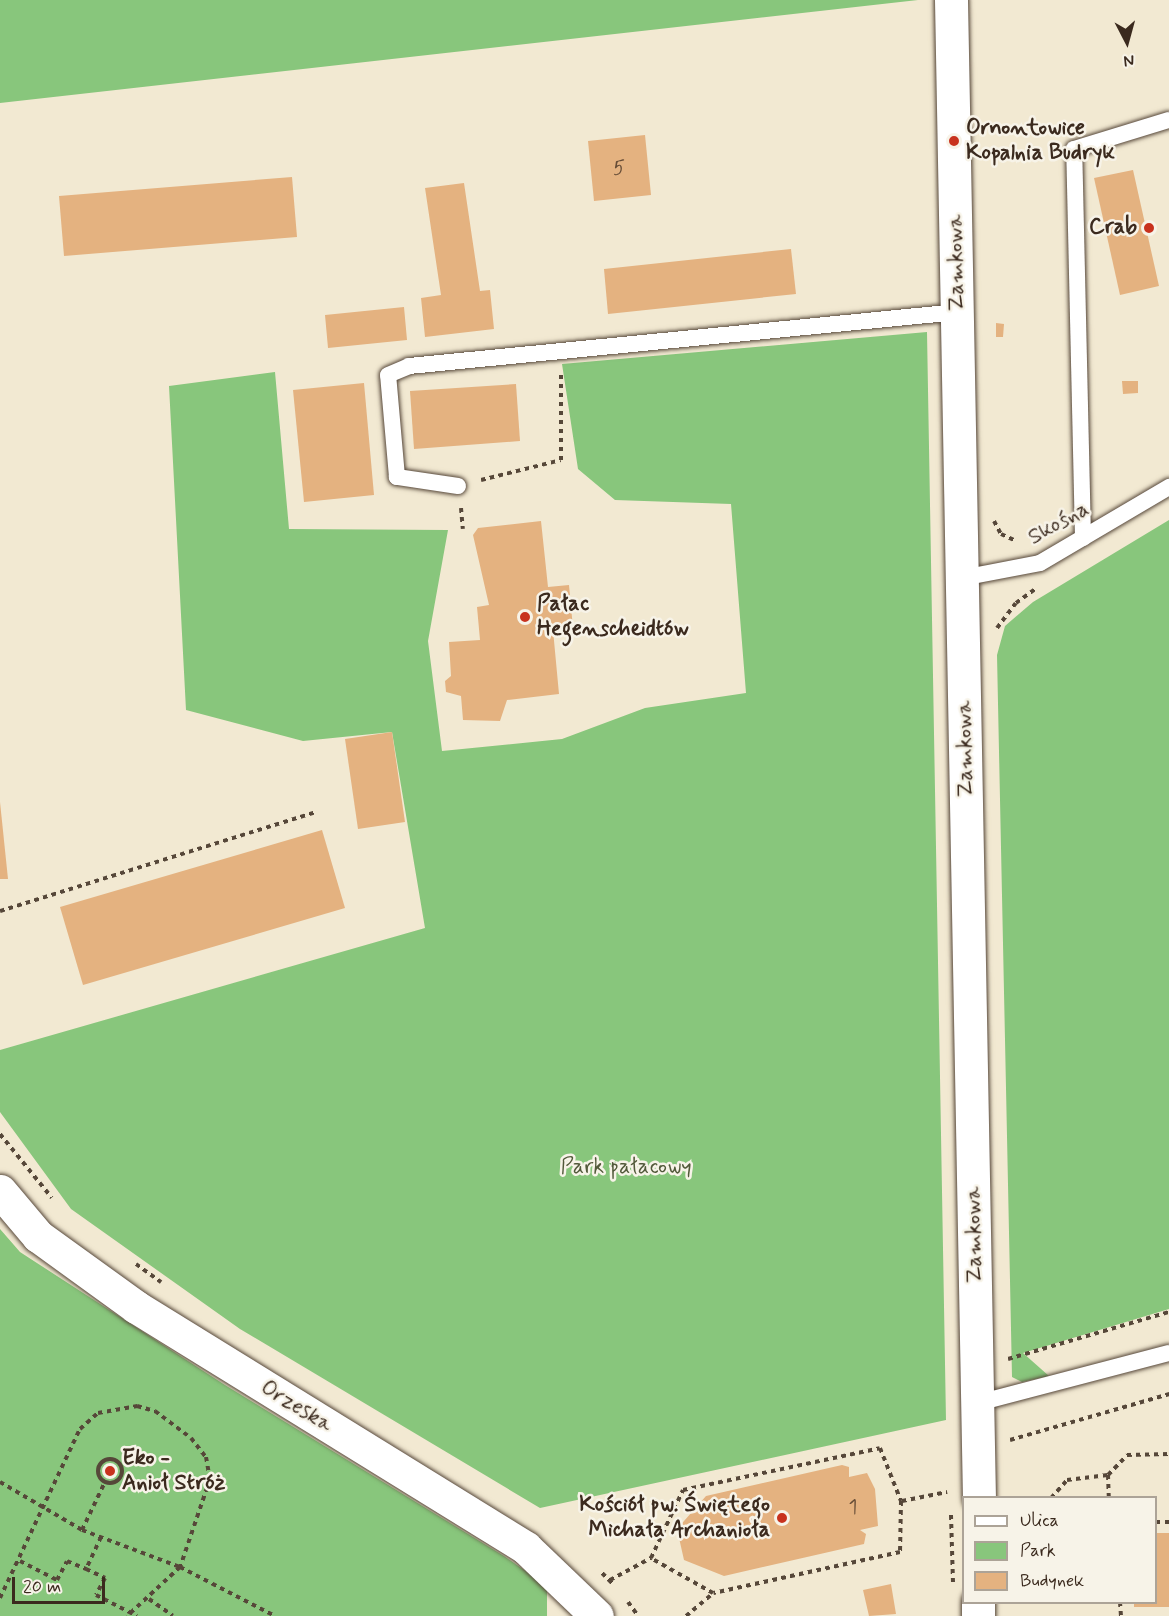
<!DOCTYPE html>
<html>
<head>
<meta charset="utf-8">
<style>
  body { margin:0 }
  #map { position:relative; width:1169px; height:1616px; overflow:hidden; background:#f2e9d2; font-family:Mynerve,sans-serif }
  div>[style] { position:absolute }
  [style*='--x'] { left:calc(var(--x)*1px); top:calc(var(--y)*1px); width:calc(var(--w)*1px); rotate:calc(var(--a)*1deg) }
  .green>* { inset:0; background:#88c67c }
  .building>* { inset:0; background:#e4b280 }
  .path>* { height:4px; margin-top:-2px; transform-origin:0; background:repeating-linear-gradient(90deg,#564739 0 4.5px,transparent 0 9px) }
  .path>.ring { margin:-2px; padding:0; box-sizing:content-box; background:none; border:4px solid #564739; border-radius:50% }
  .roads { filter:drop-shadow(0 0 2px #564739) drop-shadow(0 0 2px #564739) }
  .service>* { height:16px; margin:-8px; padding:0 8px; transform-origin:8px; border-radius:8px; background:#fff }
  .tertiary>* { height:33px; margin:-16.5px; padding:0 16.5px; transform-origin:16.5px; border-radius:16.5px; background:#fff }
  .dots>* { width:16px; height:16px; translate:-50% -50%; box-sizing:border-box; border:3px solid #f7f3e8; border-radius:50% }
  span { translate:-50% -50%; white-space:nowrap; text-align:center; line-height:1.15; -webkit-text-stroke:5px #f7f3e8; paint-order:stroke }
  .number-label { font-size:20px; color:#654c36 }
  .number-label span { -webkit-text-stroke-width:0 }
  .poi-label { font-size:22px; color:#3b2a1e; font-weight:700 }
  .left { translate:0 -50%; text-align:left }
  .right { translate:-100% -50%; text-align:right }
  .street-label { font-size:22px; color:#3b2a1e }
  .park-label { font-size:22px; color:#52593a }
  .legend { position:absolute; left:962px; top:1496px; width:195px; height:108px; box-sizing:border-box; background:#f7f3e8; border:2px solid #aca397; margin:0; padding:8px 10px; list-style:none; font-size:18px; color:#3b2a1e }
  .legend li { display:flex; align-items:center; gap:12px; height:30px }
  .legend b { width:30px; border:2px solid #aca397 }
  .north { position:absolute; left:1097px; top:12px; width:60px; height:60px; -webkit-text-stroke:4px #f7f3e8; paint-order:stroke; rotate:174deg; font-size:16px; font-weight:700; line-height:24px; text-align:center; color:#3b2a1e }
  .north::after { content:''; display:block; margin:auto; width:21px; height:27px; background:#3b2a1e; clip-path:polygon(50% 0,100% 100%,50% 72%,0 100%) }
  .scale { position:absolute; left:12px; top:1577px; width:93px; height:27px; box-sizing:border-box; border:3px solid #3b2a1e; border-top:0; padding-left:8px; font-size:18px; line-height:21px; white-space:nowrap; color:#3b2a1e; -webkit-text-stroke:4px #f7f3e8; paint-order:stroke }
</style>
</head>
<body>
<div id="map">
  <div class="green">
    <div style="clip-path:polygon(0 0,918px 0,0 103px)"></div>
    <div style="clip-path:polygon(927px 332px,946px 1420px,540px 1508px,240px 1329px,71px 1209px,0 1112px,0 1050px,425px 928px,392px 732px,303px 741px,186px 710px,169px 386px,275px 372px,289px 529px,448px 530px,428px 641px,442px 751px,562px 739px,645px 708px,746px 693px,731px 504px,615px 500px,578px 469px,562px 364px)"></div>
    <div style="clip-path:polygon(1169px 520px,1169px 1309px,1023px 1353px,1049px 1376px,1022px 1382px,1012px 1377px,997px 655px,1005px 626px,1033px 602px)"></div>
    <div style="clip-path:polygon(0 1229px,20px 1252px,225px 1385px,504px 1556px,547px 1586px,547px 1616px,0 1616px)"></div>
  </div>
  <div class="building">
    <div style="clip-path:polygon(645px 135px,651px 195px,594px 201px,588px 141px)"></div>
    <div style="clip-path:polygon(1133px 170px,1159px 286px,1120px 295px,1094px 178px)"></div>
    <div style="clip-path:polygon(292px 177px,297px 237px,64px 256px,59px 196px)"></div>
    <div style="clip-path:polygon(464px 183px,480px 291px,490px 290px,494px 329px,425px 337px,421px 298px,441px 295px,425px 188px)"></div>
    <div style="clip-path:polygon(791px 249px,796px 294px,608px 314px,604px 269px)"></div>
    <div style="clip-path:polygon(404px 307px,407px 340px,328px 348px,325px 315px)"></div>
    <div style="clip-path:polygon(996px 323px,1004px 324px,1003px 337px,996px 337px)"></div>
    <div style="clip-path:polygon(1122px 381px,1138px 381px,1138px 393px,1123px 394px)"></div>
    <div style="clip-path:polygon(364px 383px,374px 495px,304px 502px,293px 390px)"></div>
    <div style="clip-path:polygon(516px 384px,520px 441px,414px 449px,410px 391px)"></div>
    <div style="clip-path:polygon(541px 521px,548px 587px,569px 585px,573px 628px,553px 630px,559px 694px,507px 700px,500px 721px,463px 720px,461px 696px,446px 692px,445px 681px,451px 676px,449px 642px,480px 640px,477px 607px,489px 605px,473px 535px,478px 528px)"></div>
    <div style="clip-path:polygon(392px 732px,405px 822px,358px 829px,345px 739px)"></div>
    <div style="clip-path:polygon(0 802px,8px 879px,0 879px)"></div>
    <div style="clip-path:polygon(322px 830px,345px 908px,83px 985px,60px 907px)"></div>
    <div style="clip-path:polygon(842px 1465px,849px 1467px,849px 1477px,867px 1473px,875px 1489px,878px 1526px,860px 1530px,866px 1534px,864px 1544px,724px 1576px,684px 1560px,677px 1529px,706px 1496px)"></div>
    <div style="clip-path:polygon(1156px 1533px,1169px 1533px,1169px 1607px,1134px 1607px,1134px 1602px,1156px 1602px)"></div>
    <div style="clip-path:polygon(891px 1584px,896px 1614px,869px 1616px,863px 1590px)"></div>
  </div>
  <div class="path">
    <div style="--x:481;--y:480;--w:82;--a:-14"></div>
    <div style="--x:561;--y:460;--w:87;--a:-90"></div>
    <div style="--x:461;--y:508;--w:21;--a:85"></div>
    <div style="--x:994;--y:521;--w:15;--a:62"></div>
    <div style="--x:1001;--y:534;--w:17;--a:25"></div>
    <div style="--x:997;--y:628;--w:31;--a:-53"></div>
    <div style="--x:1016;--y:603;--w:24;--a:-36"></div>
    <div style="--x:0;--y:911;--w:330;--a:-17.4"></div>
    <div style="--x:0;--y:1134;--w:82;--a:50.9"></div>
    <div style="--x:136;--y:1264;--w:31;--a:36"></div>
    <div style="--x:1008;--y:1359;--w:168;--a:-16.3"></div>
    <div style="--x:1010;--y:1440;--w:166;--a:-16.1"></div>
    <div style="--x:880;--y:1448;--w:57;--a:68.4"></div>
    <div style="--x:901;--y:1501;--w:51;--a:91.1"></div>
    <div style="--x:900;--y:1552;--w:191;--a:167.6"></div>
    <div style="--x:713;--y:1593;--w:71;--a:-150.6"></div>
    <div style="--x:651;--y:1558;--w:75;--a:-64.8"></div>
    <div style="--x:683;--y:1490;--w:201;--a:-12"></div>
    <div class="ring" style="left:98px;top:1459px;width:20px;height:20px"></div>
    <div style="--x:1108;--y:1475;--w:23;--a:88"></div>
    <div style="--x:0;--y:1482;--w:95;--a:30.3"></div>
    <div style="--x:82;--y:1530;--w:105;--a:20.7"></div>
    <div style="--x:180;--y:1567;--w:107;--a:27.3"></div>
    <div style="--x:1051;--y:1498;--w:24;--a:-48"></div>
    <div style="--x:1067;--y:1480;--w:41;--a:-7"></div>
    <div style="--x:1108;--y:1475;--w:28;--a:-46"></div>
    <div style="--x:1127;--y:1455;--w:42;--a:-1.4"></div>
    <div style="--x:902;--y:1501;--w:46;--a:-11.3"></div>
    <div style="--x:951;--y:1515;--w:67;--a:88.3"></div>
    <div style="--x:1156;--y:1522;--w:13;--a:0"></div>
    <div style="--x:82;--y:1530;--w:53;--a:-64.4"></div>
    <div style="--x:101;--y:1537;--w:35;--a:115"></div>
    <div style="--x:86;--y:1569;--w:21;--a:25"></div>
    <div style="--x:105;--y:1578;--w:19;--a:118"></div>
    <div style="--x:96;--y:1595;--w:46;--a:27.1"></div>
    <div style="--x:20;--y:1561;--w:42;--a:27.2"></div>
    <div style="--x:57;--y:1580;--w:21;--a:-62"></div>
    <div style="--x:67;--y:1561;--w:21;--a:23"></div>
    <div style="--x:602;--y:1573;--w:17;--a:45"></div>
    <div style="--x:610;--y:1580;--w:47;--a:-28.2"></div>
    <div style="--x:0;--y:1598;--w:187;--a:-64.7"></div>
    <div style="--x:80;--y:1429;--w:24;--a:-42"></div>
    <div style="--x:98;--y:1413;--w:40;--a:-10"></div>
    <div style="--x:137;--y:1406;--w:19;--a:16"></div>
    <div style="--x:155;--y:1411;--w:45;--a:36.9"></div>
    <div style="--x:191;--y:1438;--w:24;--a:52"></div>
    <div style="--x:206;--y:1457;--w:22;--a:80"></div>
    <div style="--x:210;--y:1479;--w:93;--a:108.8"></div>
    <div style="--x:180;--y:1567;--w:72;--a:137.2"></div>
    <div style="--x:149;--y:1599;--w:29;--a:35"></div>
    <div style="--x:628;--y:1602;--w:17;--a:54"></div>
    <div style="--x:1120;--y:1602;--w:14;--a:86"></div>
    <div style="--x:686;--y:1616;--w:35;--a:-40"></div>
  </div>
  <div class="roads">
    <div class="service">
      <div style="--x:458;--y:486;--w:62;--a:-171.6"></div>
      <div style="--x:397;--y:477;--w:102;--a:-95"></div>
      <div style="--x:388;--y:375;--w:23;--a:-23"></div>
      <div style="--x:409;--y:366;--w:552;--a:-5.62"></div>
      <div style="--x:1083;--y:538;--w:389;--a:-91.3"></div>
      <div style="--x:1074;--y:149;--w:99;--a:-17"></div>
      <div style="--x:962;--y:578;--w:79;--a:-10.9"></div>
      <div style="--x:1040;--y:563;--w:150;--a:-30.5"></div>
      <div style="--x:978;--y:1403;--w:197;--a:-14.7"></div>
    </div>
    <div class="tertiary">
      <div style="--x:951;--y:0;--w:1498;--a:88.93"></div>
      <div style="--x:0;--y:1191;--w:59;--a:49.8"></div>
      <div style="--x:38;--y:1236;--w:121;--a:35.9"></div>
      <div style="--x:136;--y:1307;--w:458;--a:31.7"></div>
      <div style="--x:526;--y:1548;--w:98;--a:43.8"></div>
      <div style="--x:978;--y:1616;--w:14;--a:-90"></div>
    </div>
  </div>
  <div class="dots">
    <div style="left:954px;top:141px;background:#c8321e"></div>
    <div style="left:1149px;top:228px;background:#c8321e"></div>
    <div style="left:525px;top:617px;background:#c8321e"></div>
    <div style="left:110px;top:1471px;background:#c8321e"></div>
    <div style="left:782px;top:1518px;background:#c8321e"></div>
  </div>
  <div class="number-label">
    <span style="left:619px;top:168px">5</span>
    <span style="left:853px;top:1507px">1</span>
  </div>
  <div class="poi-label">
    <span class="left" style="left:966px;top:141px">Ornontowice<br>Kopalnia Budryk</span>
    <span class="right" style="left:1137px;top:228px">Crab</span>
    <span class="left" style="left:537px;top:617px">Pałac<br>Hegenscheidtów</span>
    <span class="left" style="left:122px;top:1471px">Eko -<br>Anioł Stróż</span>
    <span class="right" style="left:770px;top:1518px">Kościół pw. Świętego<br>Michała Archanioła</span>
  </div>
  <div class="street-label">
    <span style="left:957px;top:263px;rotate:-91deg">Zamkowa</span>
    <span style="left:1059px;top:524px;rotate:-29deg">Skośna</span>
    <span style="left:966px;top:749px;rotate:-91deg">Zamkowa</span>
    <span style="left:975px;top:1235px;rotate:-91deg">Zamkowa</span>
    <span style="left:296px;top:1407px;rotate:31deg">Orzeska</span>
  </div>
  <div class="park-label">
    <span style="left:626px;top:1168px">Park pałacowy</span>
  </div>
  <ul class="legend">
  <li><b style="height:8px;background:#fff"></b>Ulica</li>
  <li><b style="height:16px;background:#88c67c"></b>Park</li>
  <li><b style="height:16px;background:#e4b280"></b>Budynek</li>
  </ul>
  <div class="north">N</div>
  <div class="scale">20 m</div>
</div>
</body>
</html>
